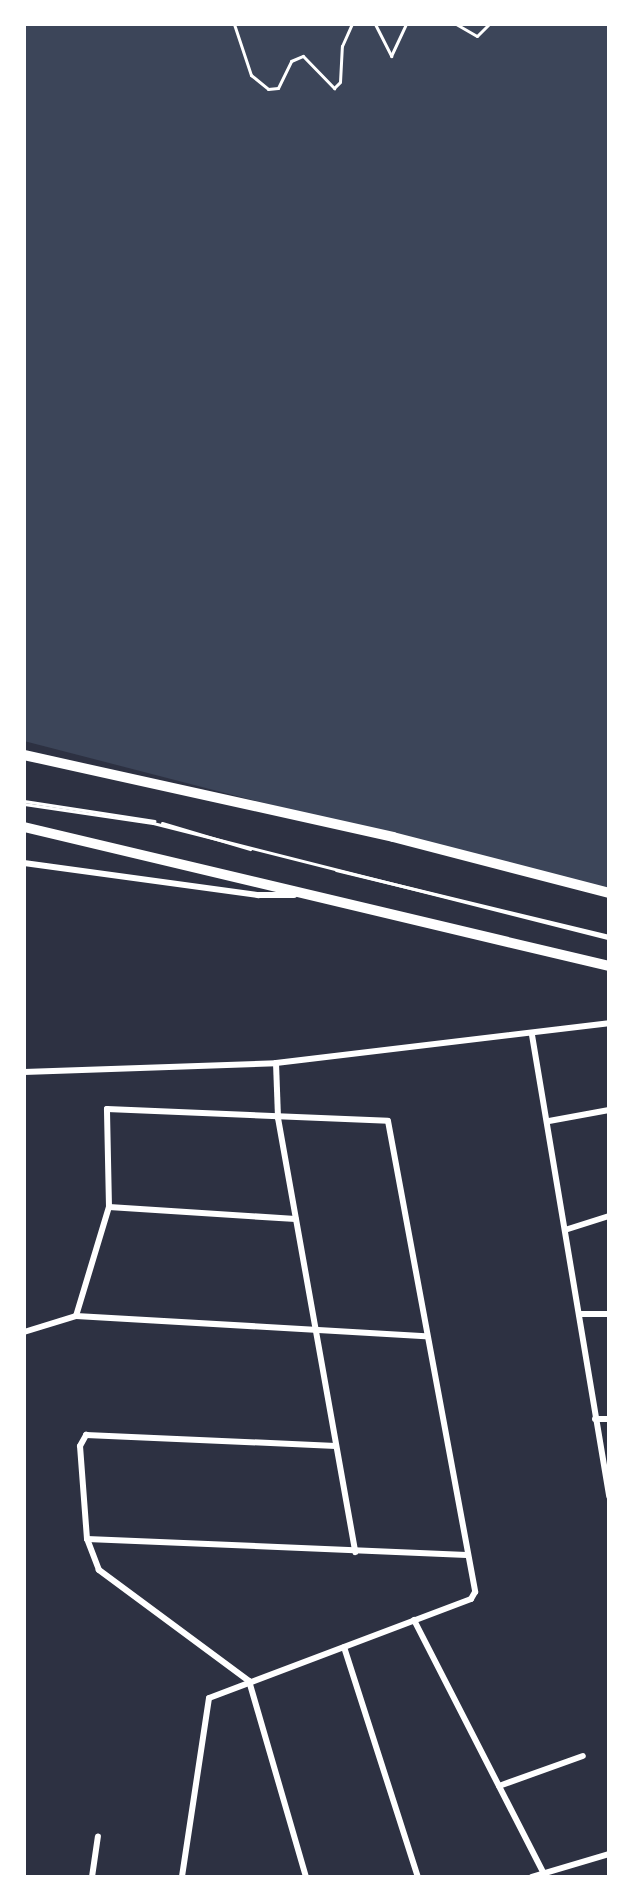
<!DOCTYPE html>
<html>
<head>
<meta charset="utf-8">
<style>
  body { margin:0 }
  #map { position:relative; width:633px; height:1901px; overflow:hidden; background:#2d3142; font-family:Bitter,serif }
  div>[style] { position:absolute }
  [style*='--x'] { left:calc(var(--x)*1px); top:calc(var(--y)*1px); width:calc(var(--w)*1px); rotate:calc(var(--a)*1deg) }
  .green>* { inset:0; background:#3c4559 }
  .path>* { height:3px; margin:-1.5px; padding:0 1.5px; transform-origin:1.5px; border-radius:1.5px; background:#fff }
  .minor>* { height:6px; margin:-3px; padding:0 3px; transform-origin:3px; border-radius:3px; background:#fff }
  .trunk>* { height:10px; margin:-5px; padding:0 5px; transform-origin:5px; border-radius:5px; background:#fff }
  span { translate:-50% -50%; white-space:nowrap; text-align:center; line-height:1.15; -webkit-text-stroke:7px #fff; paint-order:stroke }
  .frame { position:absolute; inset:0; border:26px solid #fff; pointer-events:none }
</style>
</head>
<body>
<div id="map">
  <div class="green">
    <div style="clip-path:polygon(24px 24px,609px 24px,609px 892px,24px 741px)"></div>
  </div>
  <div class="path">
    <div style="--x:234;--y:24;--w:54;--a:71.6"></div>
    <div style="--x:251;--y:75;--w:22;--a:39"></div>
    <div style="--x:268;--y:89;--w:10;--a:-6"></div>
    <div style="--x:278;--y:88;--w:30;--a:-64"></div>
    <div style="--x:291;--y:61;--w:13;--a:-23"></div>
    <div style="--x:303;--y:56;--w:45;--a:45.9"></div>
    <div style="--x:334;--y:88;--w:8;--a:-45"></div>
    <div style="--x:340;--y:82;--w:36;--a:-87"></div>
    <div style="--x:342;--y:46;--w:24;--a:-66"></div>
    <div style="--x:375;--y:24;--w:36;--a:63"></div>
    <div style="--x:391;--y:56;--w:35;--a:-65"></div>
    <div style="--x:456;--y:24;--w:24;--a:30"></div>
    <div style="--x:477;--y:36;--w:17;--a:-45"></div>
    <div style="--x:24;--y:801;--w:132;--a:8.7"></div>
    <div style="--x:24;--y:804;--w:130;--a:8.4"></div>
    <div style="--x:153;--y:823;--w:470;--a:14.2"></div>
    <div style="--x:162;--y:823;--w:92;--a:16.5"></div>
    <div style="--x:336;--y:870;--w:281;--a:13.6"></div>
  </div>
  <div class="minor">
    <div style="--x:24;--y:863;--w:237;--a:7.8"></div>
    <div style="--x:259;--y:895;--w:35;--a:0"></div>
    <div style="--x:532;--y:1035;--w:468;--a:80.5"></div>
    <div style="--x:276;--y:1063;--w:55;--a:87.9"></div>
    <div style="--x:278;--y:1118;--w:441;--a:79.9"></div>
    <div style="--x:24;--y:1072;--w:252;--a:-2"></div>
    <div style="--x:276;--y:1063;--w:335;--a:-6.8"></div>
    <div style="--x:549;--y:1121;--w:61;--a:-10.4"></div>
    <div style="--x:109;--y:1207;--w:187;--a:3.7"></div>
    <div style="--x:568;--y:1229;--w:43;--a:-17.6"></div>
    <div style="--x:580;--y:1314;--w:29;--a:0"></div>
    <div style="--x:76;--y:1316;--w:114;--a:-73.2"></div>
    <div style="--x:109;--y:1207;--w:98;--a:-91.2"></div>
    <div style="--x:107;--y:1109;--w:281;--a:2.4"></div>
    <div style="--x:388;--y:1121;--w:479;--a:79.5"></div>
    <div style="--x:475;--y:1592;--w:8;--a:120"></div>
    <div style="--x:471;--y:1599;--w:280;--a:159.3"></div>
    <div style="--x:209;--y:1698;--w:181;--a:98.6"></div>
    <div style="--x:24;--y:1332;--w:54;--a:-17.1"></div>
    <div style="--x:76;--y:1316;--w:350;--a:3.3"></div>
    <div style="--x:595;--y:1419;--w:14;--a:0"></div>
    <div style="--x:87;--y:1539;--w:380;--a:2.4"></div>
    <div style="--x:414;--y:1620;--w:285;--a:62.9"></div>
    <div style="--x:344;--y:1647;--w:242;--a:72.2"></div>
    <div style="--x:499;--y:1786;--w:89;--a:-19.7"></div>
    <div style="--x:92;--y:1877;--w:41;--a:-81.7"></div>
    <div style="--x:306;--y:1877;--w:204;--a:-106.2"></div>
    <div style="--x:249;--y:1681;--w:187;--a:-143.5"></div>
    <div style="--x:99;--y:1570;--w:33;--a:-111"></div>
    <div style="--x:87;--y:1539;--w:93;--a:-94.3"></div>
    <div style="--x:80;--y:1446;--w:13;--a:-61"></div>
    <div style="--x:86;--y:1435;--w:250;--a:2.5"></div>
    <div style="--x:532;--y:1877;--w:80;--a:-16.6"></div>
  </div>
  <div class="trunk">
    <div style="--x:24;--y:755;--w:378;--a:12.5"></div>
    <div style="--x:393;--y:837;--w:223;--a:14.5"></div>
    <div style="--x:24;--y:827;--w:601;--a:13.37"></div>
  </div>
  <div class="frame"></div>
</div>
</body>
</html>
